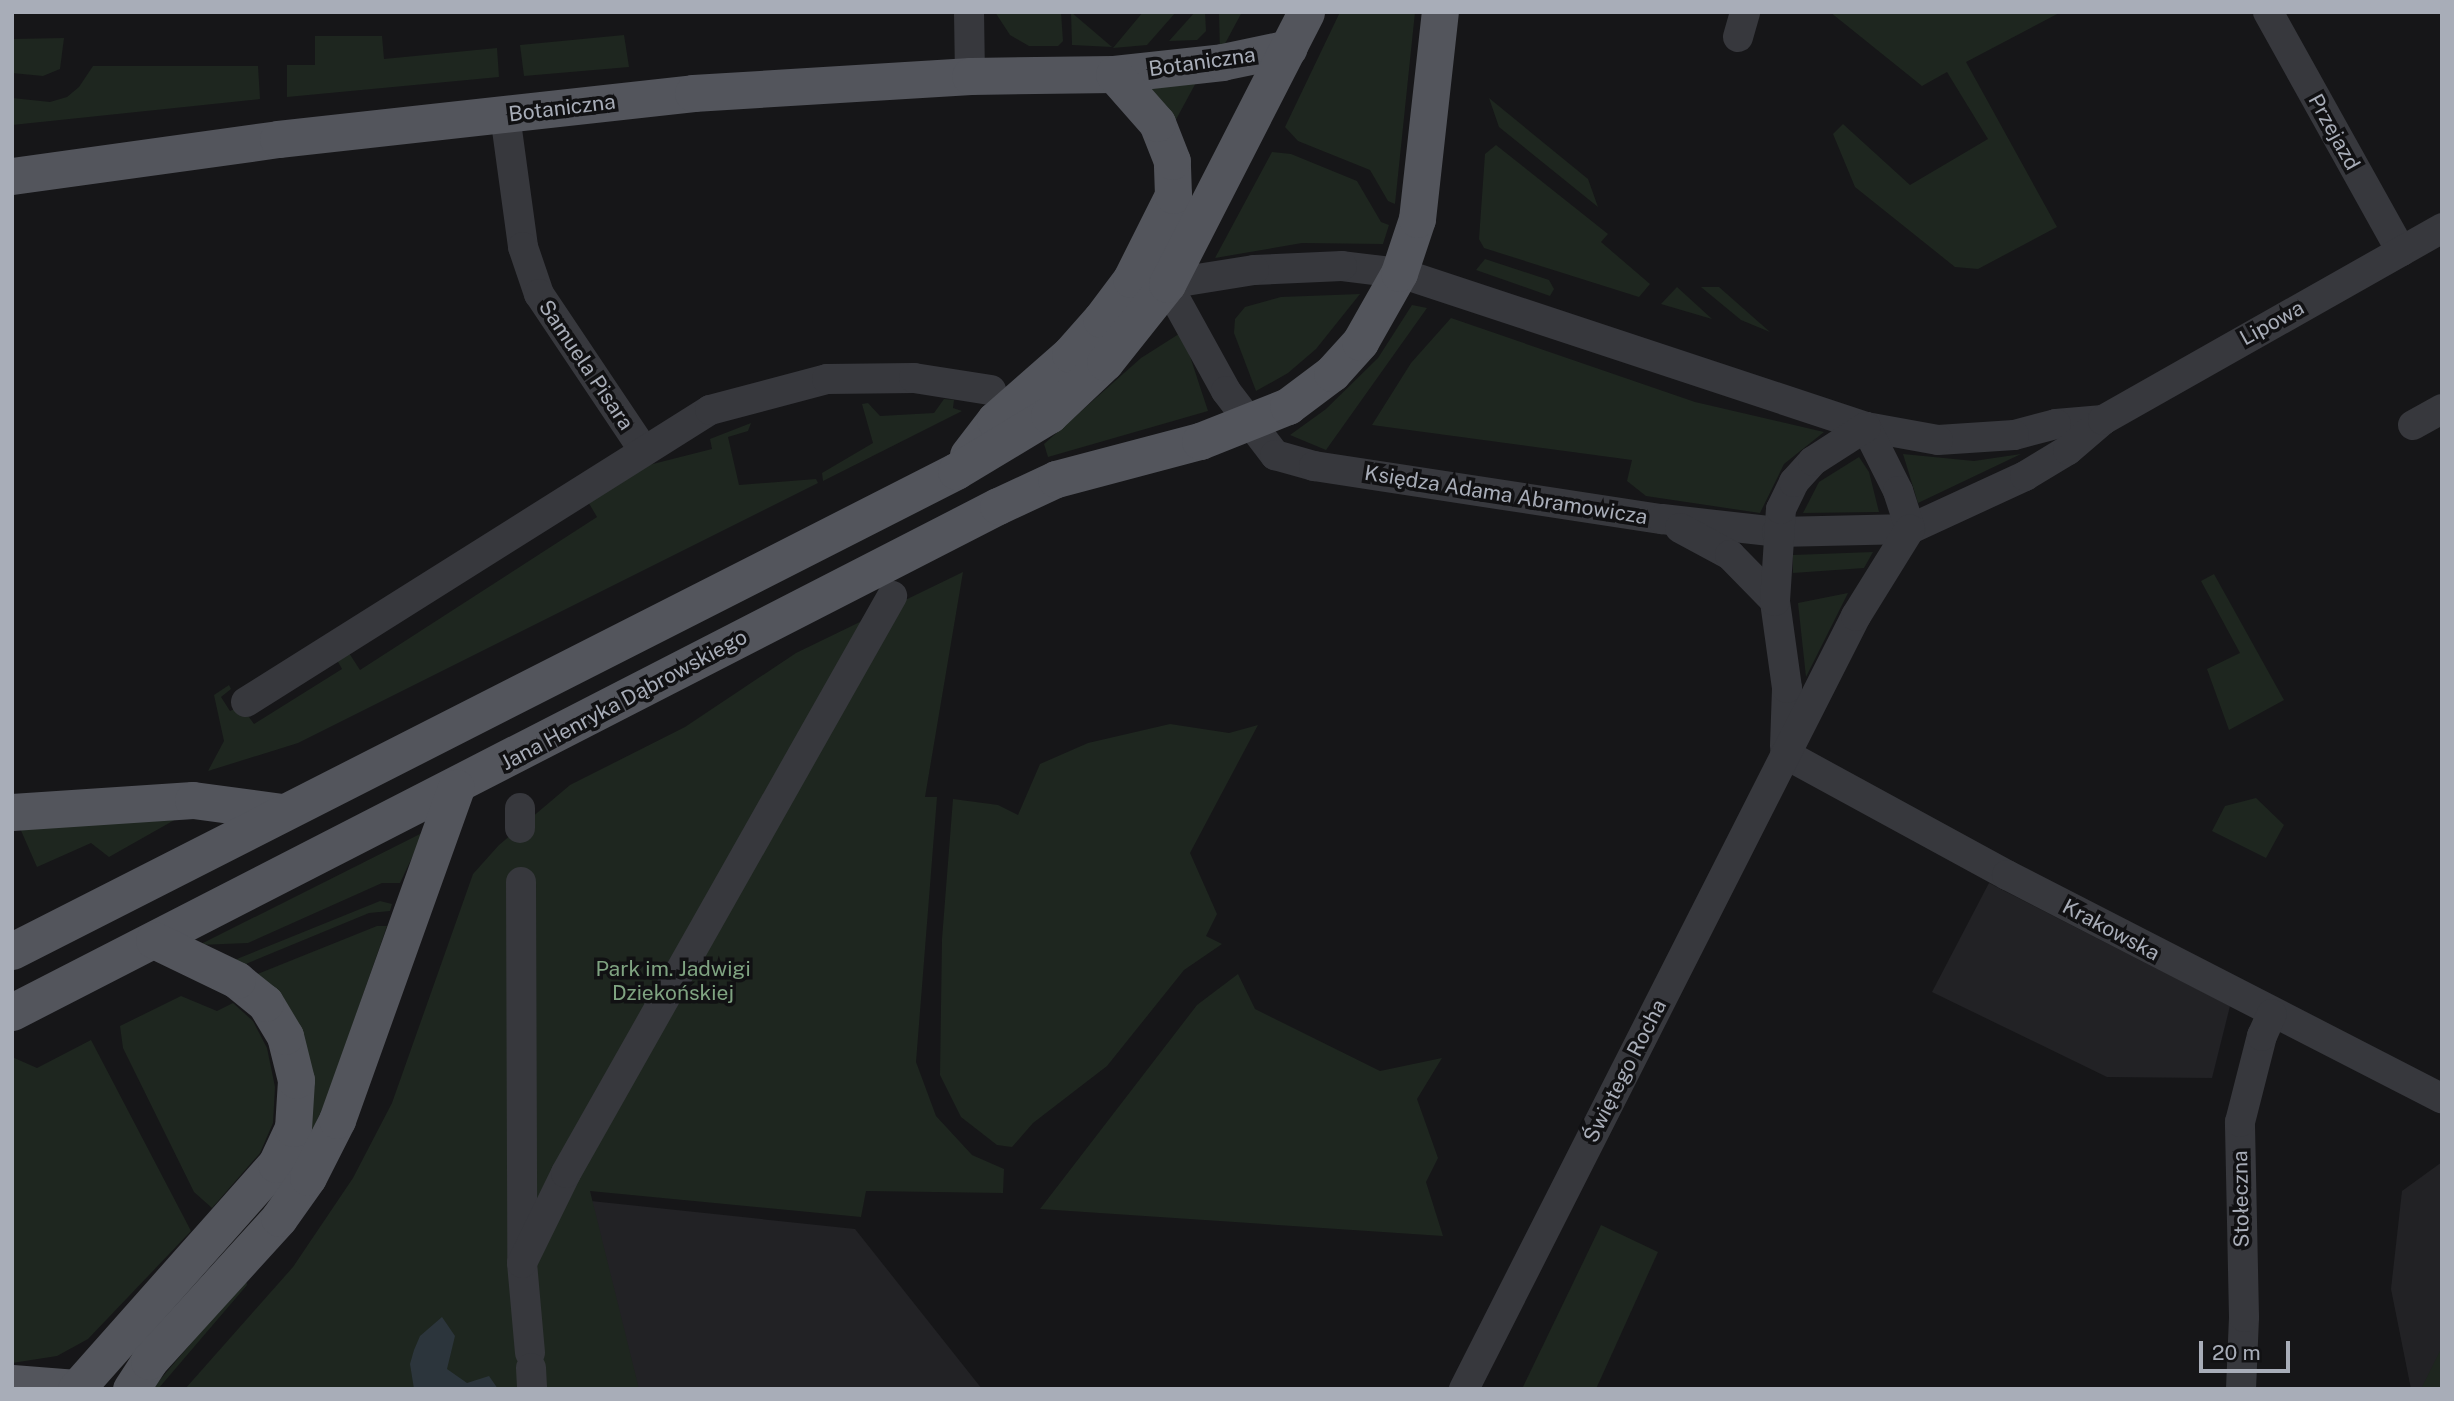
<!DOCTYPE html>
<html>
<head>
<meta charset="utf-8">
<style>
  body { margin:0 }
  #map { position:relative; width:2454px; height:1401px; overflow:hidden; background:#161618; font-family:"Public Sans",sans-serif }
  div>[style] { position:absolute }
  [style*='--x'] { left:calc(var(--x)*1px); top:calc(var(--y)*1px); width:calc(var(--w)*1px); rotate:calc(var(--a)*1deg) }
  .built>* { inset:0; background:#222225 }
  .green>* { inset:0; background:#1e261f }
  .water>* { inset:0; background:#2c353c }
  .minor>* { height:30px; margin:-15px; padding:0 15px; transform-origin:15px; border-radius:15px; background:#37383d }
  .major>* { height:37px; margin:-18.5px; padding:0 18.5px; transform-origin:18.5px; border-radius:18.5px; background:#53555c }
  span { translate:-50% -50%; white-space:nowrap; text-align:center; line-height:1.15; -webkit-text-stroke:7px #111113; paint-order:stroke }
  .street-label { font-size:21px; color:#a8adb8 }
  .park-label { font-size:21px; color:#7fa381 }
  .frame { position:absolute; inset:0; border:14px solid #a8adb8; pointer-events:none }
  .scale { position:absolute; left:2199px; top:1341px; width:91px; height:32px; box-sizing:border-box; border:4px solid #a8adb8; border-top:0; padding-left:9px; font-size:21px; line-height:24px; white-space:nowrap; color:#a8adb8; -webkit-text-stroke:5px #111113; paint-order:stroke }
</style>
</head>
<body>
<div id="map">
  <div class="built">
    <div style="clip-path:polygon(1989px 883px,2230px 1006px,2212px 1078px,2107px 1077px,1932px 992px)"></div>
    <div style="clip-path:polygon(2442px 1162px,2442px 1389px,2411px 1389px,2391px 1289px,2402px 1191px)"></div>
    <div style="clip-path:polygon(534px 1195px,855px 1229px,982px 1389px,514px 1389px)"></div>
  </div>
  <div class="green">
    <div style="clip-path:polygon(995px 12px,1061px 12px,1063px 41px,1058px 46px,1029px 46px,1010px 35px)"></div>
    <div style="clip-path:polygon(1071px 12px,1112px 47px,1072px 45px)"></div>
    <div style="clip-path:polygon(1143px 12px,1176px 12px,1147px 45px,1113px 48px)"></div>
    <div style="clip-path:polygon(1195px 12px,1205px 12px,1206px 31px,1197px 40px,1169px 41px)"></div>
    <div style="clip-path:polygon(1219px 12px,1242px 12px,1220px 53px)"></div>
    <div style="clip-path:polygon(1340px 12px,1415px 12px,1395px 204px,1388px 201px,1370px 170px,1298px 141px,1285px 127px)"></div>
    <div style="clip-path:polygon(1830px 12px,2061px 12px,1966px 62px,2057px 227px,1978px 269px,1955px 267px,1855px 187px,1833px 134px,1843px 124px,1910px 185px,1988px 139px,1947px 72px,1922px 86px)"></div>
    <div style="clip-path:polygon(624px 35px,629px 67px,524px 76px,520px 45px)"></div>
    <div style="clip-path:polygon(315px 36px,382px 36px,384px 59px,497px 48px,499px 77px,287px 97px,287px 65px,315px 65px)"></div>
    <div style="clip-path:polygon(64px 38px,60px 69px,43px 76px,12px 73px,12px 39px)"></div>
    <div style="clip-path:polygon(93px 66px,258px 66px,260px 99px,12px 125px,12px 98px,50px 102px,67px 97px,79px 87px)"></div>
    <div style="clip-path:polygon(1198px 79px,1173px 125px,1130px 80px)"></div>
    <div style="clip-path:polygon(1489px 98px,1588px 179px,1598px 207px,1499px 127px)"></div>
    <div style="clip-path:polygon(1496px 145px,1608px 234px,1601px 242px,1650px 284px,1639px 297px,1484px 248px,1479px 239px,1485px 154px)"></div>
    <div style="clip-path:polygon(1272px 152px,1291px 154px,1357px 181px,1381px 222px,1389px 225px,1383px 244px,1302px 243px,1215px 258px)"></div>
    <div style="clip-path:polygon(1485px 259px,1549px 280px,1554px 289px,1550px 296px,1476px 270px)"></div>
    <div style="clip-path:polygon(1677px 287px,1712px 319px,1661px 304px)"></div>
    <div style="clip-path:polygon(1701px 287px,1719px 287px,1770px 332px,1741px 320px)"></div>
    <div style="clip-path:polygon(1360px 294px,1316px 349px,1288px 373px,1256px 391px,1234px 333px,1235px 319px,1245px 307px,1281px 297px)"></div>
    <div style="clip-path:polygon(1412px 305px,1427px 308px,1326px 450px,1290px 435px,1326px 409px,1378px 358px)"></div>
    <div style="clip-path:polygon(1451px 318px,1695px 402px,1824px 432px,1784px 464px,1760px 513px,1646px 496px,1627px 481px,1632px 460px,1372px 425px,1411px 363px)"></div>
    <div style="clip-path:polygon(1182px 332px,1208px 411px,1048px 457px,1044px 444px,1141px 358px)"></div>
    <div style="clip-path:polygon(944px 399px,954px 400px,953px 408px,962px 411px,823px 481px,822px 473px,873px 443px,862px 404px,868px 403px,880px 416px,934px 413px)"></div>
    <div style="clip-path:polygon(751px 423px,748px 431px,728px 437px,739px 485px,816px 479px,818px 483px,298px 743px,208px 771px,224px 741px,214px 695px,229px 685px,231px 689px,221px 697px,230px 711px,241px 706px,254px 724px,342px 669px,337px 660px,349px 653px,360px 670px,597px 517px,587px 500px,637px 468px,712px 449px,710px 439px)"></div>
    <div style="clip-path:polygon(1903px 454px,1974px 461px,2021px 454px,1918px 503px)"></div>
    <div style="clip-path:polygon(1859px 457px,1869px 472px,1879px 512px,1803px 513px,1819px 482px)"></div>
    <div style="clip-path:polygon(1873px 552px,1864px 568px,1793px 573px,1793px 555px)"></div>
    <div style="clip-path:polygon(963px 572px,925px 797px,937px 797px,916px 1062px,936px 1116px,972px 1155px,1004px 1169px,1003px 1193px,866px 1191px,861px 1217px,590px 1191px,639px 1389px,185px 1389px,293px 1267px,353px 1178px,392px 1103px,473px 874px,499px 845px,570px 785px,685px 727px,796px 653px)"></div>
    <div style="clip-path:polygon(2214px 574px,2284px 700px,2229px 730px,2207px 669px,2240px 653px,2201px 581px)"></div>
    <div style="clip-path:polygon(1848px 593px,1806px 677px,1798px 603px)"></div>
    <div style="clip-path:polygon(1170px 724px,1229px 733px,1258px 725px,1190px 853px,1217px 914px,1206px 936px,1222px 944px,1184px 970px,1107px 1066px,1033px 1123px,1012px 1147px,997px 1145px,961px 1117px,940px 1075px,942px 939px,953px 799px,998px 805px,1018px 815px,1040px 764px,1088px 743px)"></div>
    <div style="clip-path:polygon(2256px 798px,2284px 825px,2266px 858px,2212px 831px,2225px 806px)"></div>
    <div style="clip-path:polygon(178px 818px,109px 857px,91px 843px,37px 867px,19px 826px)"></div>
    <div style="clip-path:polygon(424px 832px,400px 883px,382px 883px,248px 943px,199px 945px)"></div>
    <div style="clip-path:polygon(380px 901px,392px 904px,390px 911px,369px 913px,241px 966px,232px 961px)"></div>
    <div style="clip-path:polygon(377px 926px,387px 926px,326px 1101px,309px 1137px,255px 975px)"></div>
    <div style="clip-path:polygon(1238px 974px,1255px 1009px,1380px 1071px,1442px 1058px,1417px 1099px,1438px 1158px,1426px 1182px,1443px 1236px,1040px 1209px,1197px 1005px)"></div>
    <div style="clip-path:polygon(181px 996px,217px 1011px,233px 1003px,253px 1021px,267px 1048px,275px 1087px,273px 1123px,260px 1153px,212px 1208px,194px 1192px,123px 1048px,120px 1026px)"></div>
    <div style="clip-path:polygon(91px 1040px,191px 1231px,88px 1339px,57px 1356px,12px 1363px,12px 1057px,37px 1068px)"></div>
    <div style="clip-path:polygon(1601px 1225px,1658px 1252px,1596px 1389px,1522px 1389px)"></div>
    <div style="clip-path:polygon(246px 1279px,247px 1285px,158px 1389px,152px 1389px)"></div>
    <div style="clip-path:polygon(2442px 1347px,2442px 1389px,2421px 1389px)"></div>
  </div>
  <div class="water">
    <div style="clip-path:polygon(442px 1317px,455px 1336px,447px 1369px,467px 1383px,489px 1376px,498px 1389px,414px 1389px,410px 1364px,414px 1350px,420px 1336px)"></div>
  </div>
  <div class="minor">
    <div style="--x:969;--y:12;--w:64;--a:89.1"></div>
    <div style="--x:2268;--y:12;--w:274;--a:60.9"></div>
    <div style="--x:1738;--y:37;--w:26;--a:-74"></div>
    <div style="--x:505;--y:115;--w:133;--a:82.2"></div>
    <div style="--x:523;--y:247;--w:50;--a:71.2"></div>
    <div style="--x:539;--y:294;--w:185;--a:56.2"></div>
    <div style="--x:2103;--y:420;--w:47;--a:175.1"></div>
    <div style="--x:2056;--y:424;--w:43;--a:165.3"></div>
    <div style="--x:2014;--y:435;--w:76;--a:176.2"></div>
    <div style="--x:1938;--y:440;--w:73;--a:-169.8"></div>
    <div style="--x:1866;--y:427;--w:492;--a:-161.7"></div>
    <div style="--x:1399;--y:273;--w:57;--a:-173"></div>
    <div style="--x:1342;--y:266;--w:88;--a:177.4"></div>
    <div style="--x:1254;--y:270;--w:88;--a:170.9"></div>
    <div style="--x:1167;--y:284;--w:122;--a:61.1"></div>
    <div style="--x:1226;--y:391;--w:81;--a:52.6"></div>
    <div style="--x:1275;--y:455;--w:41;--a:15.8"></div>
    <div style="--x:1314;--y:466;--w:352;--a:8.7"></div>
    <div style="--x:1662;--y:519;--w:116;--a:6.4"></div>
    <div style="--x:1777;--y:532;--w:133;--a:-1.3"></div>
    <div style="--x:1910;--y:529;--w:127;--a:-24.7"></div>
    <div style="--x:2025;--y:476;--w:50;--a:-31.2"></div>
    <div style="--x:2068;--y:450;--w:46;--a:-40.6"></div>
    <div style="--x:2103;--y:420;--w:390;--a:-29.5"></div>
    <div style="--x:2413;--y:425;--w:33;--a:-29"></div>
    <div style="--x:1866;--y:427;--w:72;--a:63.4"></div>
    <div style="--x:1898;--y:491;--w:40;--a:72"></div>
    <div style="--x:1680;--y:528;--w:57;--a:28.4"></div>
    <div style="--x:1730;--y:555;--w:64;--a:45.6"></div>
    <div style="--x:246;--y:702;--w:548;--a:-32.18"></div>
    <div style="--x:710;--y:410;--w:121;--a:-14.8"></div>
    <div style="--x:827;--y:379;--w:87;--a:-0.7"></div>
    <div style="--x:914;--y:378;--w:78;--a:8.9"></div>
    <div style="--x:1785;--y:746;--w:58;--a:-88"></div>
    <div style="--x:1787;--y:688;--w:88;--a:-97.9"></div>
    <div style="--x:1775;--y:601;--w:92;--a:-86.3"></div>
    <div style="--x:1781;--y:509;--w:30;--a:-64"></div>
    <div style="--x:1794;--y:482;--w:28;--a:-48"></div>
    <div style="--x:1813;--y:461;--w:63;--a:-32.7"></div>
    <div style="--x:1785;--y:754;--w:253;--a:28.6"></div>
    <div style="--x:2007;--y:875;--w:489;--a:27.2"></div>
    <div style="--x:520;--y:808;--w:20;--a:90"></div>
    <div style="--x:521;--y:882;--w:381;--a:89.8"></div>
    <div style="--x:522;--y:1263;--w:90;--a:84.9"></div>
    <div style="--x:522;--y:1263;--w:100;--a:-63.9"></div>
    <div style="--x:566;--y:1173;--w:663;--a:-60.53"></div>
    <div style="--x:531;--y:1368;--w:21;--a:87"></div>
    <div style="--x:1464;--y:1389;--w:867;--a:-63.11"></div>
    <div style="--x:1856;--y:616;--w:102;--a:-58.2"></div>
    <div style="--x:2241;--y:1389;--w:72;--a:-87.6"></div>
    <div style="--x:2244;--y:1317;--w:195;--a:-91.2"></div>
    <div style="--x:2240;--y:1122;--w:89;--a:-75.7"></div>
    <div style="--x:2262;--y:1036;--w:24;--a:-66"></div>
  </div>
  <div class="major">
    <div style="--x:12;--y:176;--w:269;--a:-7.9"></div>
    <div style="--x:278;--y:139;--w:418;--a:-6.3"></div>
    <div style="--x:693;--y:93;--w:278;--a:-3.5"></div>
    <div style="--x:970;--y:76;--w:144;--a:-0.8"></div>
    <div style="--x:1114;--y:74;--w:109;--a:-6.3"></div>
    <div style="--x:1222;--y:62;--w:68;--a:-11.8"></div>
    <div style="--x:968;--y:455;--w:44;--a:-52.4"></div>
    <div style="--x:995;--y:420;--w:100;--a:-41.3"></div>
    <div style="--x:1070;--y:354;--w:47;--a:-48.5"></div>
    <div style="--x:1101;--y:319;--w:50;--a:-53.1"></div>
    <div style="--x:1131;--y:279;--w:94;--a:-63.4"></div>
    <div style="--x:1173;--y:195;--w:34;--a:-92"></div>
    <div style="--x:1172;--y:161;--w:41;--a:-111.5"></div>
    <div style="--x:1157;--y:123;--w:65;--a:-131.3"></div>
    <div style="--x:12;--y:812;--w:181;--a:-3.8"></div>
    <div style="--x:193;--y:800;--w:90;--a:7.7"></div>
    <div style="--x:12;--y:951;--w:1059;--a:-26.95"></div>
    <div style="--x:956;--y:471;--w:109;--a:-31.1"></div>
    <div style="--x:1049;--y:415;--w:77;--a:-43.4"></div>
    <div style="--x:1105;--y:362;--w:100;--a:-51.5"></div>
    <div style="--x:1167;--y:284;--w:305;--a:-62.9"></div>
    <div style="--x:12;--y:1012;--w:1108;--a:-27.17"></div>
    <div style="--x:998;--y:506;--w:64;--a:-25"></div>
    <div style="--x:1056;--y:479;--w:149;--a:-14.8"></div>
    <div style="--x:1200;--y:441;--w:95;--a:-21.7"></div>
    <div style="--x:1288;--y:406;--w:55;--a:-36.9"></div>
    <div style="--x:1332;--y:373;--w:42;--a:-47.9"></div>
    <div style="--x:1360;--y:342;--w:79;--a:-60.5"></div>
    <div style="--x:1399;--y:273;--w:57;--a:-71.6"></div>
    <div style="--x:1417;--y:219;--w:208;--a:-83.7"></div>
    <div style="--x:12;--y:1383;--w:64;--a:4.5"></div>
    <div style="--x:76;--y:1389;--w:301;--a:-48.4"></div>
    <div style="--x:276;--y:1164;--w:40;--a:-65"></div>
    <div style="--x:293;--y:1128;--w:48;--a:-86.4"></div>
    <div style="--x:296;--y:1080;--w:45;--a:-104"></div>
    <div style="--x:285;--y:1036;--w:39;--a:-121"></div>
    <div style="--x:265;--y:1003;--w:36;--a:-141"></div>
    <div style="--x:237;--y:980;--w:92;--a:-154.3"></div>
    <div style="--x:131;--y:1389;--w:33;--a:-57"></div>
    <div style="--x:149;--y:1361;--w:193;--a:-47.7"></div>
    <div style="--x:279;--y:1218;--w:50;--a:-54.7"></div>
    <div style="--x:308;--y:1177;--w:64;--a:-63"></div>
    <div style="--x:337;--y:1120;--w:353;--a:-70.3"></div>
  </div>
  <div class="street-label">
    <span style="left:1202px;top:62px;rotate:-8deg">Botaniczna</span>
    <span style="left:562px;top:108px;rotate:-7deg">Botaniczna</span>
    <span style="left:2334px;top:132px;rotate:61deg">Przejazd</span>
    <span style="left:2272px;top:323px;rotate:-29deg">Lipowa</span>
    <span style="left:586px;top:365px;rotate:56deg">Samuela Pisara</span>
    <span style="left:1506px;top:495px;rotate:9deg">Księdza Adama Abramowicza</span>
    <span style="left:624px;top:700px;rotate:-28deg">Jana Henryka Dąbrowskiego</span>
    <span style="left:2111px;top:930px;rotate:28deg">Krakowska</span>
    <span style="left:1625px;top:1071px;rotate:-63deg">Świętego Rocha</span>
    <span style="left:2241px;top:1199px;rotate:-91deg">Stołeczna</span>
  </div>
  <div class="park-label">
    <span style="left:673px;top:981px">Park im. Jadwigi<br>Dziekońskiej</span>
  </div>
  <div class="frame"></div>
  <div class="scale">20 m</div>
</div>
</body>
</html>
